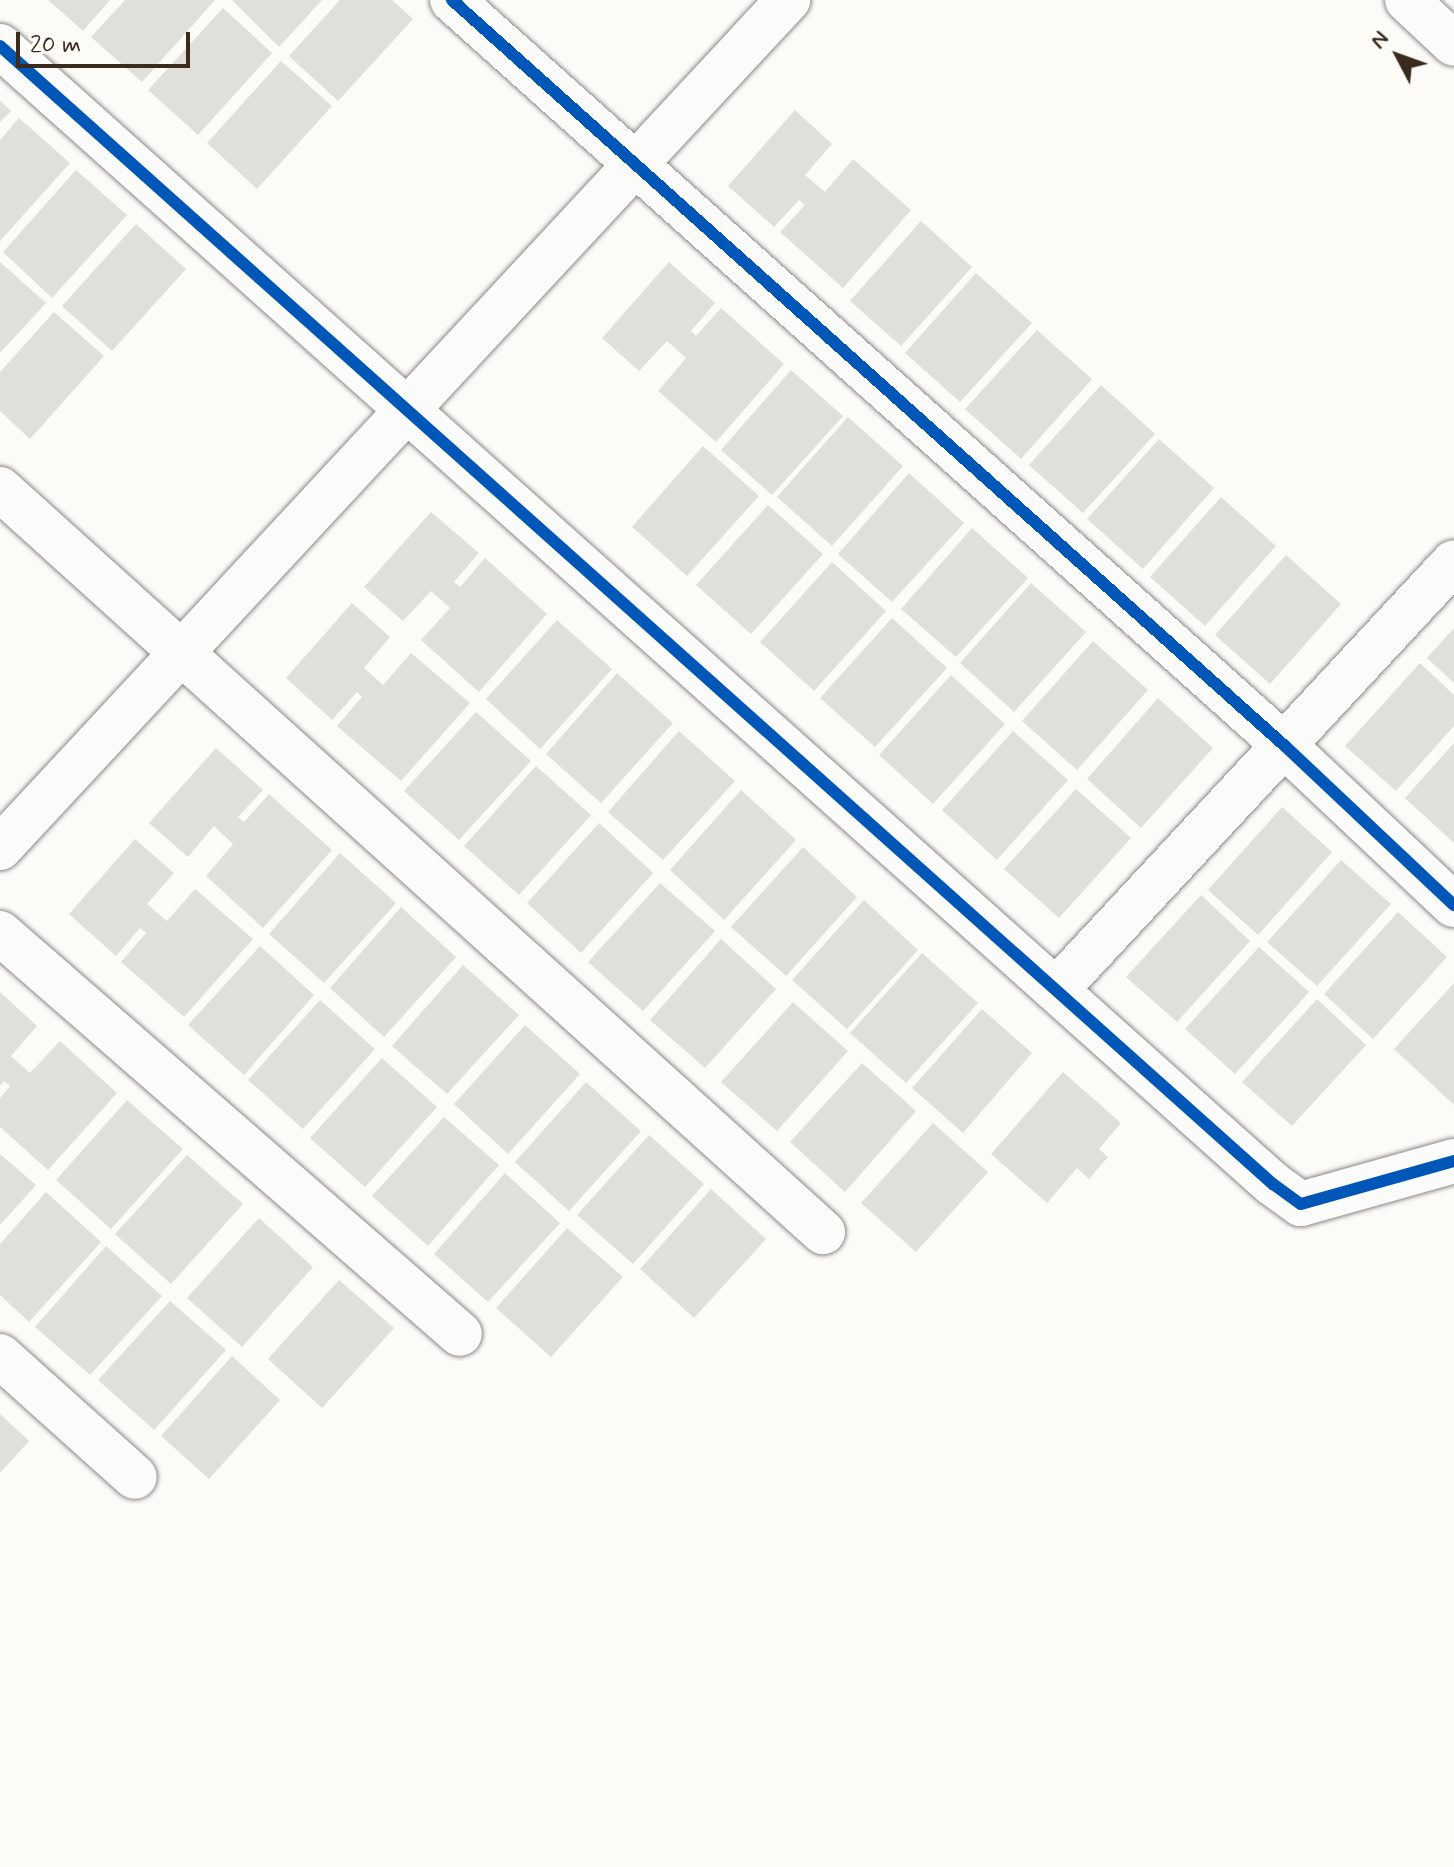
<!DOCTYPE html>
<html>
<head>
<meta charset="utf-8">
<style>
  body { margin:0 }
  #map { position:relative; width:1454px; height:1867px; overflow:hidden; background:#fcfbf8; font-family:Mynerve,sans-serif }
  div>[style] { position:absolute }
  [style*='--x'] { left:calc(var(--x)*1px); top:calc(var(--y)*1px); width:calc(var(--w)*1px); rotate:calc(var(--a)*1deg) }
  .building>* { inset:0; background:#e0dfdc }
  .roads { filter:drop-shadow(0 0 2px #8d8985) drop-shadow(0 0 2px #8d8985) }
  .minor>* { height:44px; margin:-22px; padding:0 22px; transform-origin:22px; border-radius:22px; background:#fbfbf9 }
  .cycleway>* { height:12px; margin:-6px; padding:0 6px; transform-origin:6px; border-radius:6px; background:#0057b8 }
  span { translate:-50% -50%; white-space:nowrap; text-align:center; line-height:1.15; -webkit-text-stroke:7px #fdfcf7; paint-order:stroke }
  .north { position:absolute; left:1358px; top:16px; width:80px; height:80px; -webkit-text-stroke:6px #fdfcf7; paint-order:stroke; rotate:311deg; font-size:22px; font-weight:700; line-height:32px; text-align:center; color:#3b2a1e }
  .north::after { content:''; display:block; margin:auto; width:28px; height:36px; background:#3b2a1e; clip-path:polygon(50% 0,100% 100%,50% 72%,0 100%) }
  .scale { position:absolute; left:16px; top:32px; width:174px; height:36px; box-sizing:border-box; border:4px solid #3b2a1e; border-top:0; padding-left:10px; font-size:24px; line-height:28px; white-space:nowrap; color:#3b2a1e; -webkit-text-stroke:6px #fdfcf7; paint-order:stroke }
</style>
</head>
<body>
<div id="map">
  <div class="building">
    <div style="clip-path:polygon(48px 0,110px 0,83px 31px)"></div>
    <div style="clip-path:polygon(125px 0,215px 0,142px 82px,91px 37px)"></div>
    <div style="clip-path:polygon(232px 0,322px 0,279px 47px)"></div>
    <div style="clip-path:polygon(340px 0,392px 0,413px 19px,338px 101px,289px 56px)"></div>
    <div style="clip-path:polygon(223px 8px,272px 53px,198px 135px,148px 90px)"></div>
    <div style="clip-path:polygon(281px 61px,332px 106px,257px 189px,207px 143px)"></div>
    <div style="clip-path:polygon(0 101px,11px 111px,0 122px)"></div>
    <div style="clip-path:polygon(795px 110px,832px 144px,805px 175px,825px 192px,853px 159px,911px 210px,843px 288px,780px 232px,805px 205px,799px 200px,774px 227px,728px 186px)"></div>
    <div style="clip-path:polygon(19px 118px,70px 163px,0 241px,0 140px)"></div>
    <div style="clip-path:polygon(76px 170px,127px 215px,52px 298px,3px 252px)"></div>
    <div style="clip-path:polygon(921px 221px,972px 267px,901px 346px,850px 301px)"></div>
    <div style="clip-path:polygon(136px 224px,186px 269px,112px 351px,62px 306px)"></div>
    <div style="clip-path:polygon(0 262px,46px 303px,0 353px)"></div>
    <div style="clip-path:polygon(669px 262px,715px 303px,691px 331px,696px 336px,721px 308px,784px 364px,716px 442px,658px 391px,686px 358px,667px 341px,639px 371px,602px 338px)"></div>
    <div style="clip-path:polygon(976px 273px,1032px 323px,960px 402px,905px 353px)"></div>
    <div style="clip-path:polygon(54px 312px,104px 356px,30px 439px,0 411px,0 372px)"></div>
    <div style="clip-path:polygon(1037px 330px,1092px 379px,1021px 459px,965px 409px)"></div>
    <div style="clip-path:polygon(791px 370px,843px 416px,772px 495px,721px 450px)"></div>
    <div style="clip-path:polygon(1101px 385px,1155px 434px,1083px 513px,1029px 465px)"></div>
    <div style="clip-path:polygon(848px 417px,903px 466px,832px 546px,777px 497px)"></div>
    <div style="clip-path:polygon(1159px 439px,1214px 488px,1143px 569px,1087px 519px)"></div>
    <div style="clip-path:polygon(703px 446px,759px 496px,687px 576px,632px 527px)"></div>
    <div style="clip-path:polygon(909px 473px,964px 523px,892px 602px,838px 554px)"></div>
    <div style="clip-path:polygon(1221px 497px,1276px 546px,1205px 626px,1150px 577px)"></div>
    <div style="clip-path:polygon(768px 505px,823px 554px,751px 634px,696px 585px)"></div>
    <div style="clip-path:polygon(431px 512px,479px 553px,454px 582px,460px 587px,485px 558px,547px 614px,479px 692px,421px 640px,450px 608px,431px 591px,403px 621px,364px 587px)"></div>
    <div style="clip-path:polygon(972px 528px,1028px 578px,956px 657px,901px 609px)"></div>
    <div style="clip-path:polygon(1286px 555px,1341px 604px,1270px 684px,1215px 635px)"></div>
    <div style="clip-path:polygon(832px 562px,886px 611px,814px 691px,760px 642px)"></div>
    <div style="clip-path:polygon(1031px 583px,1086px 632px,1014px 712px,960px 663px)"></div>
    <div style="clip-path:polygon(352px 603px,390px 637px,364px 668px,383px 685px,411px 653px,470px 703px,401px 781px,337px 726px,362px 697px,357px 692px,332px 720px,286px 678px)"></div>
    <div style="clip-path:polygon(892px 618px,947px 668px,875px 747px,820px 698px)"></div>
    <div style="clip-path:polygon(557px 620px,612px 669px,540px 749px,486px 699px)"></div>
    <div style="clip-path:polygon(1454px 628px,1454px 683px,1427px 658px)"></div>
    <div style="clip-path:polygon(1093px 641px,1148px 690px,1077px 770px,1022px 721px)"></div>
    <div style="clip-path:polygon(1420px 663px,1454px 695px,1454px 726px,1396px 791px,1345px 746px)"></div>
    <div style="clip-path:polygon(617px 673px,673px 723px,601px 803px,546px 754px)"></div>
    <div style="clip-path:polygon(951px 675px,1005px 724px,933px 804px,879px 755px)"></div>
    <div style="clip-path:polygon(1158px 698px,1213px 748px,1141px 828px,1087px 779px)"></div>
    <div style="clip-path:polygon(476px 712px,531px 761px,459px 840px,404px 791px)"></div>
    <div style="clip-path:polygon(679px 731px,735px 781px,663px 860px,608px 812px)"></div>
    <div style="clip-path:polygon(1013px 731px,1068px 780px,997px 860px,942px 810px)"></div>
    <div style="clip-path:polygon(1454px 743px,1454px 843px,1405px 798px)"></div>
    <div style="clip-path:polygon(216px 748px,263px 790px,238px 817px,244px 822px,269px 794px,332px 850px,263px 928px,206px 876px,233px 844px,214px 826px,188px 857px,149px 823px)"></div>
    <div style="clip-path:polygon(536px 766px,591px 815px,519px 895px,464px 846px)"></div>
    <div style="clip-path:polygon(1076px 789px,1131px 838px,1059px 918px,1004px 869px)"></div>
    <div style="clip-path:polygon(741px 790px,796px 840px,724px 920px,670px 870px)"></div>
    <div style="clip-path:polygon(1282px 807px,1332px 852px,1258px 935px,1208px 890px)"></div>
    <div style="clip-path:polygon(599px 823px,653px 873px,581px 953px,527px 903px)"></div>
    <div style="clip-path:polygon(135px 839px,174px 873px,147px 904px,167px 921px,195px 889px,253px 939px,184px 1017px,121px 962px,146px 933px,140px 928px,116px 956px,69px 914px)"></div>
    <div style="clip-path:polygon(803px 847px,857px 897px,786px 976px,731px 927px)"></div>
    <div style="clip-path:polygon(340px 853px,396px 903px,324px 983px,269px 934px)"></div>
    <div style="clip-path:polygon(1341px 860px,1391px 904px,1317px 986px,1267px 942px)"></div>
    <div style="clip-path:polygon(660px 883px,715px 931px,643px 1011px,588px 962px)"></div>
    <div style="clip-path:polygon(1201px 895px,1250px 941px,1177px 1022px,1126px 977px)"></div>
    <div style="clip-path:polygon(864px 900px,918px 950px,847px 1029px,792px 980px)"></div>
    <div style="clip-path:polygon(401px 907px,456px 957px,384px 1037px,330px 988px)"></div>
    <div style="clip-path:polygon(1398px 912px,1447px 957px,1373px 1039px,1324px 994px)"></div>
    <div style="clip-path:polygon(721px 939px,776px 989px,705px 1068px,650px 1020px)"></div>
    <div style="clip-path:polygon(260px 946px,314px 995px,244px 1075px,188px 1025px)"></div>
    <div style="clip-path:polygon(1259px 947px,1309px 992px,1235px 1074px,1185px 1029px)"></div>
    <div style="clip-path:polygon(922px 953px,978px 1003px,906px 1083px,850px 1033px)"></div>
    <div style="clip-path:polygon(463px 965px,519px 1015px,447px 1094px,392px 1046px)"></div>
    <div style="clip-path:polygon(1454px 983px,1454px 1105px,1394px 1049px)"></div>
    <div style="clip-path:polygon(0 992px,37px 1026px,11px 1056px,30px 1073px,60px 1041px,117px 1093px,48px 1170px,0 1127px,0 1098px,10px 1086px,4px 1081px,0 1086px)"></div>
    <div style="clip-path:polygon(1317px 999px,1366px 1045px,1292px 1126px,1242px 1082px)"></div>
    <div style="clip-path:polygon(320px 1000px,375px 1049px,303px 1129px,248px 1080px)"></div>
    <div style="clip-path:polygon(793px 1002px,848px 1051px,777px 1131px,721px 1082px)"></div>
    <div style="clip-path:polygon(982px 1009px,1032px 1053px,963px 1133px,912px 1088px)"></div>
    <div style="clip-path:polygon(525px 1025px,580px 1074px,508px 1154px,454px 1104px)"></div>
    <div style="clip-path:polygon(382px 1058px,437px 1107px,365px 1187px,310px 1138px)"></div>
    <div style="clip-path:polygon(862px 1063px,916px 1111px,845px 1192px,790px 1142px)"></div>
    <div style="clip-path:polygon(1063px 1072px,1121px 1123px,1099px 1149px,1108px 1157px,1089px 1179px,1077px 1168px,1047px 1203px,991px 1154px)"></div>
    <div style="clip-path:polygon(586px 1082px,641px 1131px,569px 1211px,515px 1162px)"></div>
    <div style="clip-path:polygon(127px 1100px,183px 1149px,111px 1229px,56px 1180px)"></div>
    <div style="clip-path:polygon(444px 1117px,499px 1165px,428px 1246px,372px 1196px)"></div>
    <div style="clip-path:polygon(933px 1123px,988px 1172px,916px 1252px,861px 1203px)"></div>
    <div style="clip-path:polygon(649px 1135px,704px 1184px,633px 1264px,577px 1215px)"></div>
    <div style="clip-path:polygon(0 1154px,36px 1185px,0 1225px)"></div>
    <div style="clip-path:polygon(187px 1155px,243px 1204px,171px 1284px,115px 1234px)"></div>
    <div style="clip-path:polygon(505px 1173px,560px 1223px,488px 1302px,434px 1254px)"></div>
    <div style="clip-path:polygon(711px 1189px,766px 1239px,694px 1318px,640px 1269px)"></div>
    <div style="clip-path:polygon(46px 1192px,101px 1242px,29px 1322px,0 1295px,0 1244px)"></div>
    <div style="clip-path:polygon(259px 1218px,313px 1267px,242px 1347px,187px 1298px)"></div>
    <div style="clip-path:polygon(567px 1228px,623px 1277px,551px 1357px,496px 1308px)"></div>
    <div style="clip-path:polygon(106px 1246px,162px 1296px,90px 1375px,35px 1327px)"></div>
    <div style="clip-path:polygon(339px 1280px,394px 1328px,322px 1408px,268px 1359px)"></div>
    <div style="clip-path:polygon(170px 1301px,226px 1350px,154px 1430px,98px 1380px)"></div>
    <div style="clip-path:polygon(232px 1356px,280px 1400px,209px 1479px,161px 1436px)"></div>
    <div style="clip-path:polygon(0 1414px,29px 1441px,0 1473px)"></div>
  </div>
  <div class="roads">
    <div class="minor">
      <div style="--x:452;--y:0;--w:1118;--a:41.85"></div>
      <div style="--x:1285;--y:746;--w:232;--a:43.3"></div>
      <div style="--x:1407;--y:0;--w:64;--a:43.1"></div>
      <div style="--x:0;--y:46;--w:1708;--a:41.8"></div>
      <div style="--x:1273;--y:1184;--w:34;--a:36"></div>
      <div style="--x:1301;--y:1204;--w:159;--a:-15.7"></div>
      <div style="--x:0;--y:489;--w:1109;--a:42.08"></div>
      <div style="--x:0;--y:848;--w:1158;--a:-47.1"></div>
      <div style="--x:0;--y:933;--w:610;--a:41.08"></div>
      <div style="--x:1056;--y:990;--w:584;--a:-47.08"></div>
      <div style="--x:0;--y:1356;--w:181;--a:41.9"></div>
    </div>
  </div>
  <div class="cycleway">
    <div style="--x:452;--y:0;--w:1118;--a:41.85"></div>
    <div style="--x:1285;--y:746;--w:232;--a:43.3"></div>
    <div style="--x:0;--y:46;--w:1708;--a:41.8"></div>
    <div style="--x:1273;--y:1184;--w:34;--a:36"></div>
    <div style="--x:1301;--y:1204;--w:159;--a:-15.7"></div>
  </div>
  <div class="north">N</div>
  <div class="scale">20 m</div>
</div>
</body>
</html>
